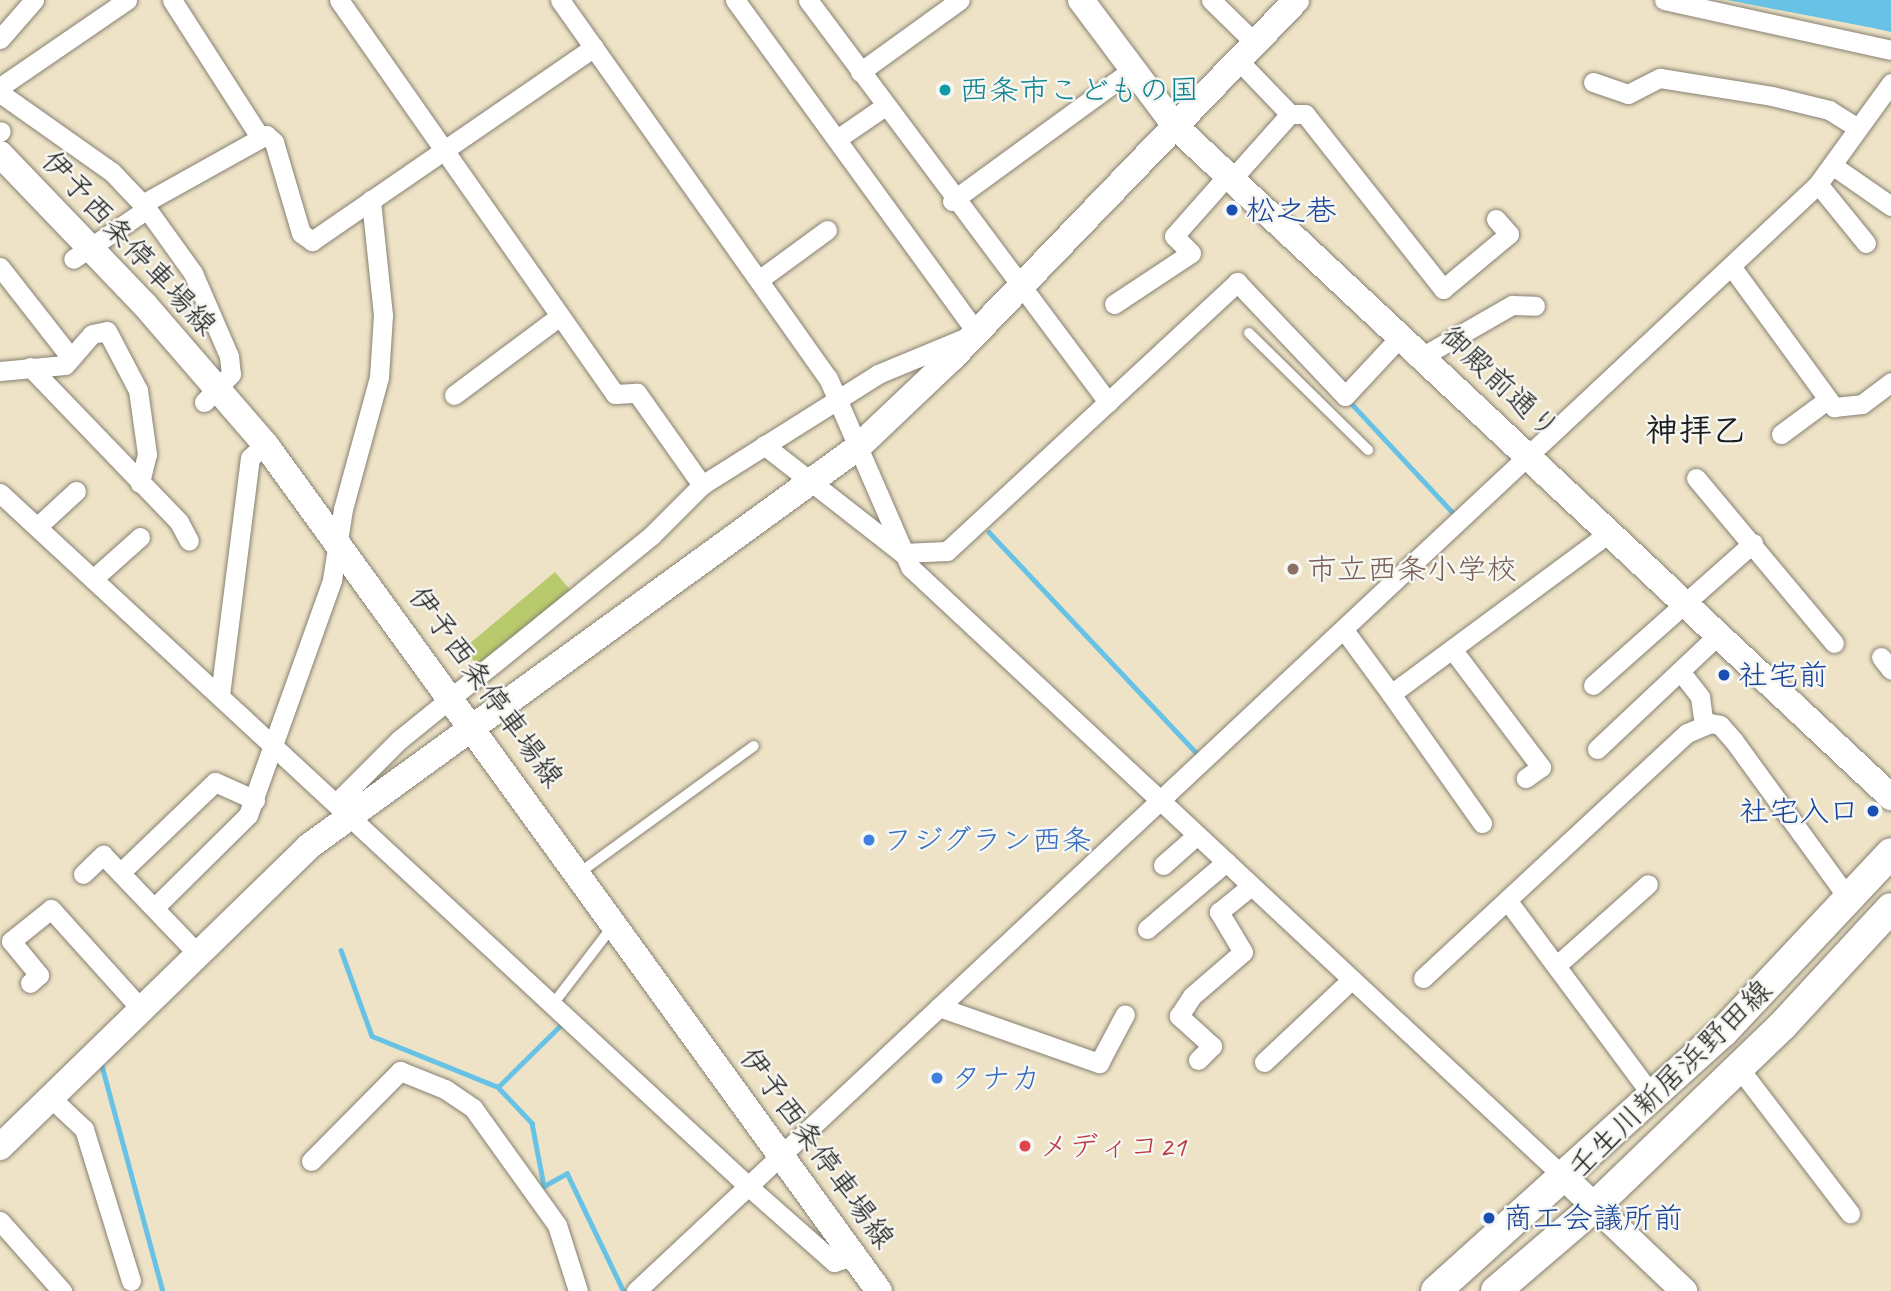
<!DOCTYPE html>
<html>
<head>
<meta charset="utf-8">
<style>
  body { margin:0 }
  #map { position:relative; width:1891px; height:1291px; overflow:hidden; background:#efe3c7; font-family:Caveat,"Klee One",sans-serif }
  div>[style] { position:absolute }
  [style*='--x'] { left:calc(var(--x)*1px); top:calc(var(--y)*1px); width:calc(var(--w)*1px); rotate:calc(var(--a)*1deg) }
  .green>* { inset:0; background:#b9ca6d }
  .water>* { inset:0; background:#68c2e5 }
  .stream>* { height:4.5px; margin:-2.25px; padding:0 2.25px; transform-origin:2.25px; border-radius:2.25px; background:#68c2e5 }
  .roads { filter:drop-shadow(0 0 2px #868072) drop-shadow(0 0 2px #868072) }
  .lane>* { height:10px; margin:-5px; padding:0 5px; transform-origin:5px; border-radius:5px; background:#fff }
  .street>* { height:19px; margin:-9.5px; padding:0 9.5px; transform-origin:9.5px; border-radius:9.5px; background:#fff }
  .secondary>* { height:26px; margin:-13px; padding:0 13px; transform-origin:13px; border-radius:13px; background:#fff }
  .primary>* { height:30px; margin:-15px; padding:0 15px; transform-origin:15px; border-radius:15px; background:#fff }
  .dots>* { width:19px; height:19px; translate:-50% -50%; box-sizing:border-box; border:4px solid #f6f6f2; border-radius:50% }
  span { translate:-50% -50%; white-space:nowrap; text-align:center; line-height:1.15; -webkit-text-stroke:5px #f6f6f2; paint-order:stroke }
  .culture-label { font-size:30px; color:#0d838f }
  .left { translate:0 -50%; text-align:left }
  .transit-label { font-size:30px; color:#164399 }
  .right { translate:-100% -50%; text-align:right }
  .street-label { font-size:30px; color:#1c1c1c }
  .education-label { font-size:30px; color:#785e54 }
  .shop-label { font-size:30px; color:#366cbe }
  .health-label { font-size:30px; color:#be3a42 }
  .quarter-label { font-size:33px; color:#1c1c1c; font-weight:700 }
</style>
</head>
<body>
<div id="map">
  <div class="green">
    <div style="clip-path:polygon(555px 572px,573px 593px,481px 669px,463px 649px)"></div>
  </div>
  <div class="water">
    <div style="clip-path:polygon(1727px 0,1891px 0,1891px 32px,1873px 28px)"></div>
  </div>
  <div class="stream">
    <div style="--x:1351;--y:403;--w:153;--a:47.1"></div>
    <div style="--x:989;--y:532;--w:307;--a:46.8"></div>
    <div style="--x:341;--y:950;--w:91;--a:70.2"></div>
    <div style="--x:372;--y:1036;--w:136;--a:22"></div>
    <div style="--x:498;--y:1087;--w:50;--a:46.6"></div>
    <div style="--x:532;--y:1123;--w:64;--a:79.2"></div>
    <div style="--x:544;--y:1186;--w:26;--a:-29"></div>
    <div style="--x:567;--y:1173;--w:130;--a:64.4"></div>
    <div style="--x:101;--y:1062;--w:237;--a:74.9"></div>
    <div style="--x:498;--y:1087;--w:93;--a:-44.6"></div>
  </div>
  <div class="roads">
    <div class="lane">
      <div style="--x:1249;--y:333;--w:167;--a:44.5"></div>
      <div style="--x:579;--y:873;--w:216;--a:-36"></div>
      <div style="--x:553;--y:1004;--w:97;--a:-52.5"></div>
    </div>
    <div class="street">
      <div style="--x:172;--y:0;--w:163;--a:57.3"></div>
      <div style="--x:339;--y:0;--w:481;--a:55"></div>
      <div style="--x:615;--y:394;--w:22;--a:-3"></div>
      <div style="--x:637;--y:393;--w:113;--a:54.8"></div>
      <div style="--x:560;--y:0;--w:463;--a:54.7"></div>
      <div style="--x:828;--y:378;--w:206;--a:66.5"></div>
      <div style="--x:910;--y:567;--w:897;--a:43.01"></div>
      <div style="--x:808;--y:0;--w:502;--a:53.27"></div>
      <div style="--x:1211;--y:0;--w:63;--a:44.4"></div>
      <div style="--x:1664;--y:0;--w:232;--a:12.4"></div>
      <div style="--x:0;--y:39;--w:52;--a:-48.9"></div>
      <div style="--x:1239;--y:61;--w:74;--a:46.1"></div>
      <div style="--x:860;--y:72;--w:123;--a:-35.8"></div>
      <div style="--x:1593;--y:82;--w:37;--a:19"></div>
      <div style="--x:1628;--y:94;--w:36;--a:-27"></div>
      <div style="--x:1660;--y:78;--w:113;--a:9.1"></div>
      <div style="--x:1772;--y:96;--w:59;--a:13.8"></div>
      <div style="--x:1829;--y:110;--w:34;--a:32"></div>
      <div style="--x:0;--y:87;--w:154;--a:-34.4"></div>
      <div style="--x:0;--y:93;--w:137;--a:35.2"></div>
      <div style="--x:112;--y:172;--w:51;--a:46.6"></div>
      <div style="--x:147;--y:209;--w:89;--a:146"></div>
      <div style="--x:0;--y:132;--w:1;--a:-45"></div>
      <div style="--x:837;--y:139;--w:58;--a:-34.5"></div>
      <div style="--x:1832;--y:165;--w:72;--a:34.8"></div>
      <div style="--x:1232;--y:179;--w:87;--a:-48.3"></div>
      <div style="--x:1290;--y:114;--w:15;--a:0"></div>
      <div style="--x:1305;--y:114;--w:223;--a:51.7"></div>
      <div style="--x:1443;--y:289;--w:86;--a:-39.8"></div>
      <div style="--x:1509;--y:234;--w:20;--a:-131"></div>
      <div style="--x:1818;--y:184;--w:76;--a:50.9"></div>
      <div style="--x:952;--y:201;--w:220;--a:-36.1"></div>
      <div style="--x:144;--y:203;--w:140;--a:-29.1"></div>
      <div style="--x:266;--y:135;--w:11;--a:41"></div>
      <div style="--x:274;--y:142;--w:95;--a:73.5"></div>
      <div style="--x:301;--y:233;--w:14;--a:36"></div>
      <div style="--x:312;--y:241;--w:342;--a:-34.5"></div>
      <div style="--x:147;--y:209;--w:79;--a:54.3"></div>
      <div style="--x:193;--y:273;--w:90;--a:66.6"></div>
      <div style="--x:229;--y:356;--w:18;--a:84"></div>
      <div style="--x:231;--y:374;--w:39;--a:134"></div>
      <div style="--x:1731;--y:266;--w:175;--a:53.9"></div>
      <div style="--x:1834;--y:407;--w:28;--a:-6"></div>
      <div style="--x:1862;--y:404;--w:36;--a:-37"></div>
      <div style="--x:0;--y:267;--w:115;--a:52"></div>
      <div style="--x:760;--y:279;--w:83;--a:-36.2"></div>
      <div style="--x:1114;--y:304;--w:92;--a:-33.5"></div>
      <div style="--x:1191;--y:253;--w:24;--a:-135"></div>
      <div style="--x:1174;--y:236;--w:81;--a:-48.5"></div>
      <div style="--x:1423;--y:356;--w:103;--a:-29.8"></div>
      <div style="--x:1512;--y:305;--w:23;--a:2"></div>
      <div style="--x:30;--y:367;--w:215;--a:46.1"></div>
      <div style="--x:179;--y:522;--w:21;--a:62"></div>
      <div style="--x:0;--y:371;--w:65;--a:-5.3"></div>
      <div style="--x:65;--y:365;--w:41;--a:-48.9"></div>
      <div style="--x:92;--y:334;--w:15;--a:-11"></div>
      <div style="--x:107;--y:331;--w:67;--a:62.3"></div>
      <div style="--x:138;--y:390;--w:65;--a:82"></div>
      <div style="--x:147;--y:454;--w:30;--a:104"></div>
      <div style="--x:454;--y:395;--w:132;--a:-36.7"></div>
      <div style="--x:1781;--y:434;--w:57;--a:-36.5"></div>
      <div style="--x:764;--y:445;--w:175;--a:38"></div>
      <div style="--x:902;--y:553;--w:45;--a:-2.5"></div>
      <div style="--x:947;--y:551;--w:396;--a:-42.8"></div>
      <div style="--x:1237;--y:282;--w:157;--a:46.5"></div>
      <div style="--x:1345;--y:396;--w:82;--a:-47"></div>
      <div style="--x:1696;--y:478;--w:215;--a:50.1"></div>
      <div style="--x:0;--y:493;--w:1020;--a:42.81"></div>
      <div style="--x:748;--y:1186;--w:115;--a:41.5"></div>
      <div style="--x:834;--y:1262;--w:21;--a:-17"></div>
      <div style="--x:37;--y:527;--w:53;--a:-42.7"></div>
      <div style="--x:93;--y:579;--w:63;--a:-41.8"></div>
      <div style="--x:1344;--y:630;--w:79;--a:53.7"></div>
      <div style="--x:1391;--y:694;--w:274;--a:-36.5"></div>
      <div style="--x:1452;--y:649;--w:148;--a:53"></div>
      <div style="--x:1541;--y:767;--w:19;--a:144"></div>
      <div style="--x:1881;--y:657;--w:16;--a:52"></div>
      <div style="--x:1680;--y:671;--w:33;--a:52"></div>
      <div style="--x:1700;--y:697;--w:28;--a:82"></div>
      <div style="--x:1593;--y:685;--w:214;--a:-41.6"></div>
      <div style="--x:1391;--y:694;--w:158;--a:54.8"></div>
      <div style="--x:220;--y:695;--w:239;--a:-82.8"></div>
      <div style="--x:250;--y:458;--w:21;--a:-43"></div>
      <div style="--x:1597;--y:749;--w:169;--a:-43.3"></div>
      <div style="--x:336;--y:803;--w:89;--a:-45"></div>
      <div style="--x:399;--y:740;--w:326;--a:-39"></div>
      <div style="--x:652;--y:535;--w:71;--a:-45"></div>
      <div style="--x:702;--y:485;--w:208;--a:-32.2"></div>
      <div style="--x:878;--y:374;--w:107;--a:-22.5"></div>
      <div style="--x:977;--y:333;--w:412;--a:-126"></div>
      <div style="--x:1163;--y:865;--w:45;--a:-41.4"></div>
      <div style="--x:121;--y:872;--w:130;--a:-43.8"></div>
      <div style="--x:215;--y:782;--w:44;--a:24.2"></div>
      <div style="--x:83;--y:874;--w:28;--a:-44"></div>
      <div style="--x:103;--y:855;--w:139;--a:46.2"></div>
      <div style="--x:1507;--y:900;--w:247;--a:53.4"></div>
      <div style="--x:155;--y:907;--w:131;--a:-44.7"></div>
      <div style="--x:248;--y:815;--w:250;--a:-70.3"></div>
      <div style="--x:332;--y:580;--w:72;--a:-81.2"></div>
      <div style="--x:343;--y:509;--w:137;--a:-74.7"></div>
      <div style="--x:379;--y:377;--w:62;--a:-86.3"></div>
      <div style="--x:383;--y:315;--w:116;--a:-96"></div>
      <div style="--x:1147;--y:929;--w:104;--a:-40.3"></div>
      <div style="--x:1556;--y:966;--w:123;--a:-41.7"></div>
      <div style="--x:1423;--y:978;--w:360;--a:-42.9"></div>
      <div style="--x:1687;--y:733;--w:25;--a:-23"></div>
      <div style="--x:1710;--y:723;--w:10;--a:11"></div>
      <div style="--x:1720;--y:725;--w:21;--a:49"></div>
      <div style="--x:1734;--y:741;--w:195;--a:54"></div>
      <div style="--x:30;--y:983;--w:12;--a:-42"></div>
      <div style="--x:39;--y:975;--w:44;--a:-129.5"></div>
      <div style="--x:11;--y:941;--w:51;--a:-38.7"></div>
      <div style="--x:51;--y:909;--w:137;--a:48"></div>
      <div style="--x:939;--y:1007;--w:170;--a:19.3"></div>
      <div style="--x:1099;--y:1063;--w:55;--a:-62"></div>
      <div style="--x:1198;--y:1060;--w:20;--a:-45"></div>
      <div style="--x:1212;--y:1046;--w:45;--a:-137.7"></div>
      <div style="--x:1179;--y:1016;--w:24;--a:-57"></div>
      <div style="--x:1192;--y:996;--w:67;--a:-40.8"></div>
      <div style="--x:1243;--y:952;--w:47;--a:-121"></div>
      <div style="--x:1219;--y:912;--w:41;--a:-39.1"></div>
      <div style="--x:1264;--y:1062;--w:120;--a:-43.3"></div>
      <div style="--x:1739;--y:1068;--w:183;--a:52.6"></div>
      <div style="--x:52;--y:1099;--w:44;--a:43.2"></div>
      <div style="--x:84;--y:1129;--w:159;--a:72.8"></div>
      <div style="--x:311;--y:1161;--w:127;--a:-45.3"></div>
      <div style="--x:400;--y:1071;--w:48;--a:21.8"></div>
      <div style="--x:445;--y:1089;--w:34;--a:34"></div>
      <div style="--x:473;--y:1108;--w:144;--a:54.3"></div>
      <div style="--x:557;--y:1225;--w:69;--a:72.3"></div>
      <div style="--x:0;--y:1221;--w:94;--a:48.5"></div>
      <div style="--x:636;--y:1291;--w:1619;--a:-43.12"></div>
      <div style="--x:1818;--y:184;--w:125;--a:-54.1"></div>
    </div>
    <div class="secondary">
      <div style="--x:1081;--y:0;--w:159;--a:53.2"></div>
      <div style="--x:1176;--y:127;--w:980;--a:43.14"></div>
      <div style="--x:0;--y:154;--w:209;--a:46.2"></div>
      <div style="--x:145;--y:305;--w:184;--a:49.2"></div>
      <div style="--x:265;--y:444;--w:1046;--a:54.06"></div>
      <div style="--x:0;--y:1147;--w:430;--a:-44.2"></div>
      <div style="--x:308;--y:847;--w:679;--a:-36.01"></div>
      <div style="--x:857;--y:448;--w:131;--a:-43.5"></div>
      <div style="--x:952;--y:358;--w:496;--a:-46.1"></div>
      <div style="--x:1566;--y:1179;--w:163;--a:43.5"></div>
    </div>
    <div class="primary">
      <div style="--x:1436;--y:1291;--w:387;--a:-42.1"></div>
      <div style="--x:1723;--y:1032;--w:245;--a:-46.8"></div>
      <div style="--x:1496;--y:1291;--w:129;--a:-40.6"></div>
      <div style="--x:1594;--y:1207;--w:262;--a:-43.9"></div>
      <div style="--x:1783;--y:1025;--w:159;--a:-47.3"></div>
    </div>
  </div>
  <div class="dots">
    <div style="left:945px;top:90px;background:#0f9aa8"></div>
    <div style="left:1232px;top:210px;background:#1a4fb4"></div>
    <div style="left:1293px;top:569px;background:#8d6e63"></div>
    <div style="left:1724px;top:675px;background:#1a4fb4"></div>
    <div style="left:1873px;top:811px;background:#1a4fb4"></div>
    <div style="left:869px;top:840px;background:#3f7fe0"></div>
    <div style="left:937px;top:1078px;background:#3f7fe0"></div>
    <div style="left:1025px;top:1146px;background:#e0444e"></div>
    <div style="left:1489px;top:1218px;background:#1a4fb4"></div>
  </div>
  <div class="culture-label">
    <span class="left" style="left:959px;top:90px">西条市こどもの国</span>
  </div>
  <div class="transit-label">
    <span class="left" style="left:1246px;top:210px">松之巷</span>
    <span class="left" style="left:1738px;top:675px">社宅前</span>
    <span class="right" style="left:1859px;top:811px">社宅入口</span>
    <span class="left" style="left:1503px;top:1218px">商工会議所前</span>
  </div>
  <div class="street-label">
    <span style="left:129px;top:243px;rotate:47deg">伊予西条停車場線</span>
    <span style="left:1500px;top:382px;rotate:43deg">御殿前通り</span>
    <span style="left:486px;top:687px;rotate:54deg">伊予西条停車場線</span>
    <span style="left:1670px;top:1079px;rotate:-44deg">壬生川新居浜野田線</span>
    <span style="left:817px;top:1148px;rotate:54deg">伊予西条停車場線</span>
  </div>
  <div class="education-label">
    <span class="left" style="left:1307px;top:569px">市立西条小学校</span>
  </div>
  <div class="shop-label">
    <span class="left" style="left:883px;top:840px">フジグラン西条</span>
    <span class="left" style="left:951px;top:1078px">タナカ</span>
  </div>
  <div class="health-label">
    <span class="left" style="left:1039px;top:1146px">メディコ21</span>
  </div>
  <div class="quarter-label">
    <span style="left:1695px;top:431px">神拝乙</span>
  </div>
</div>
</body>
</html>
